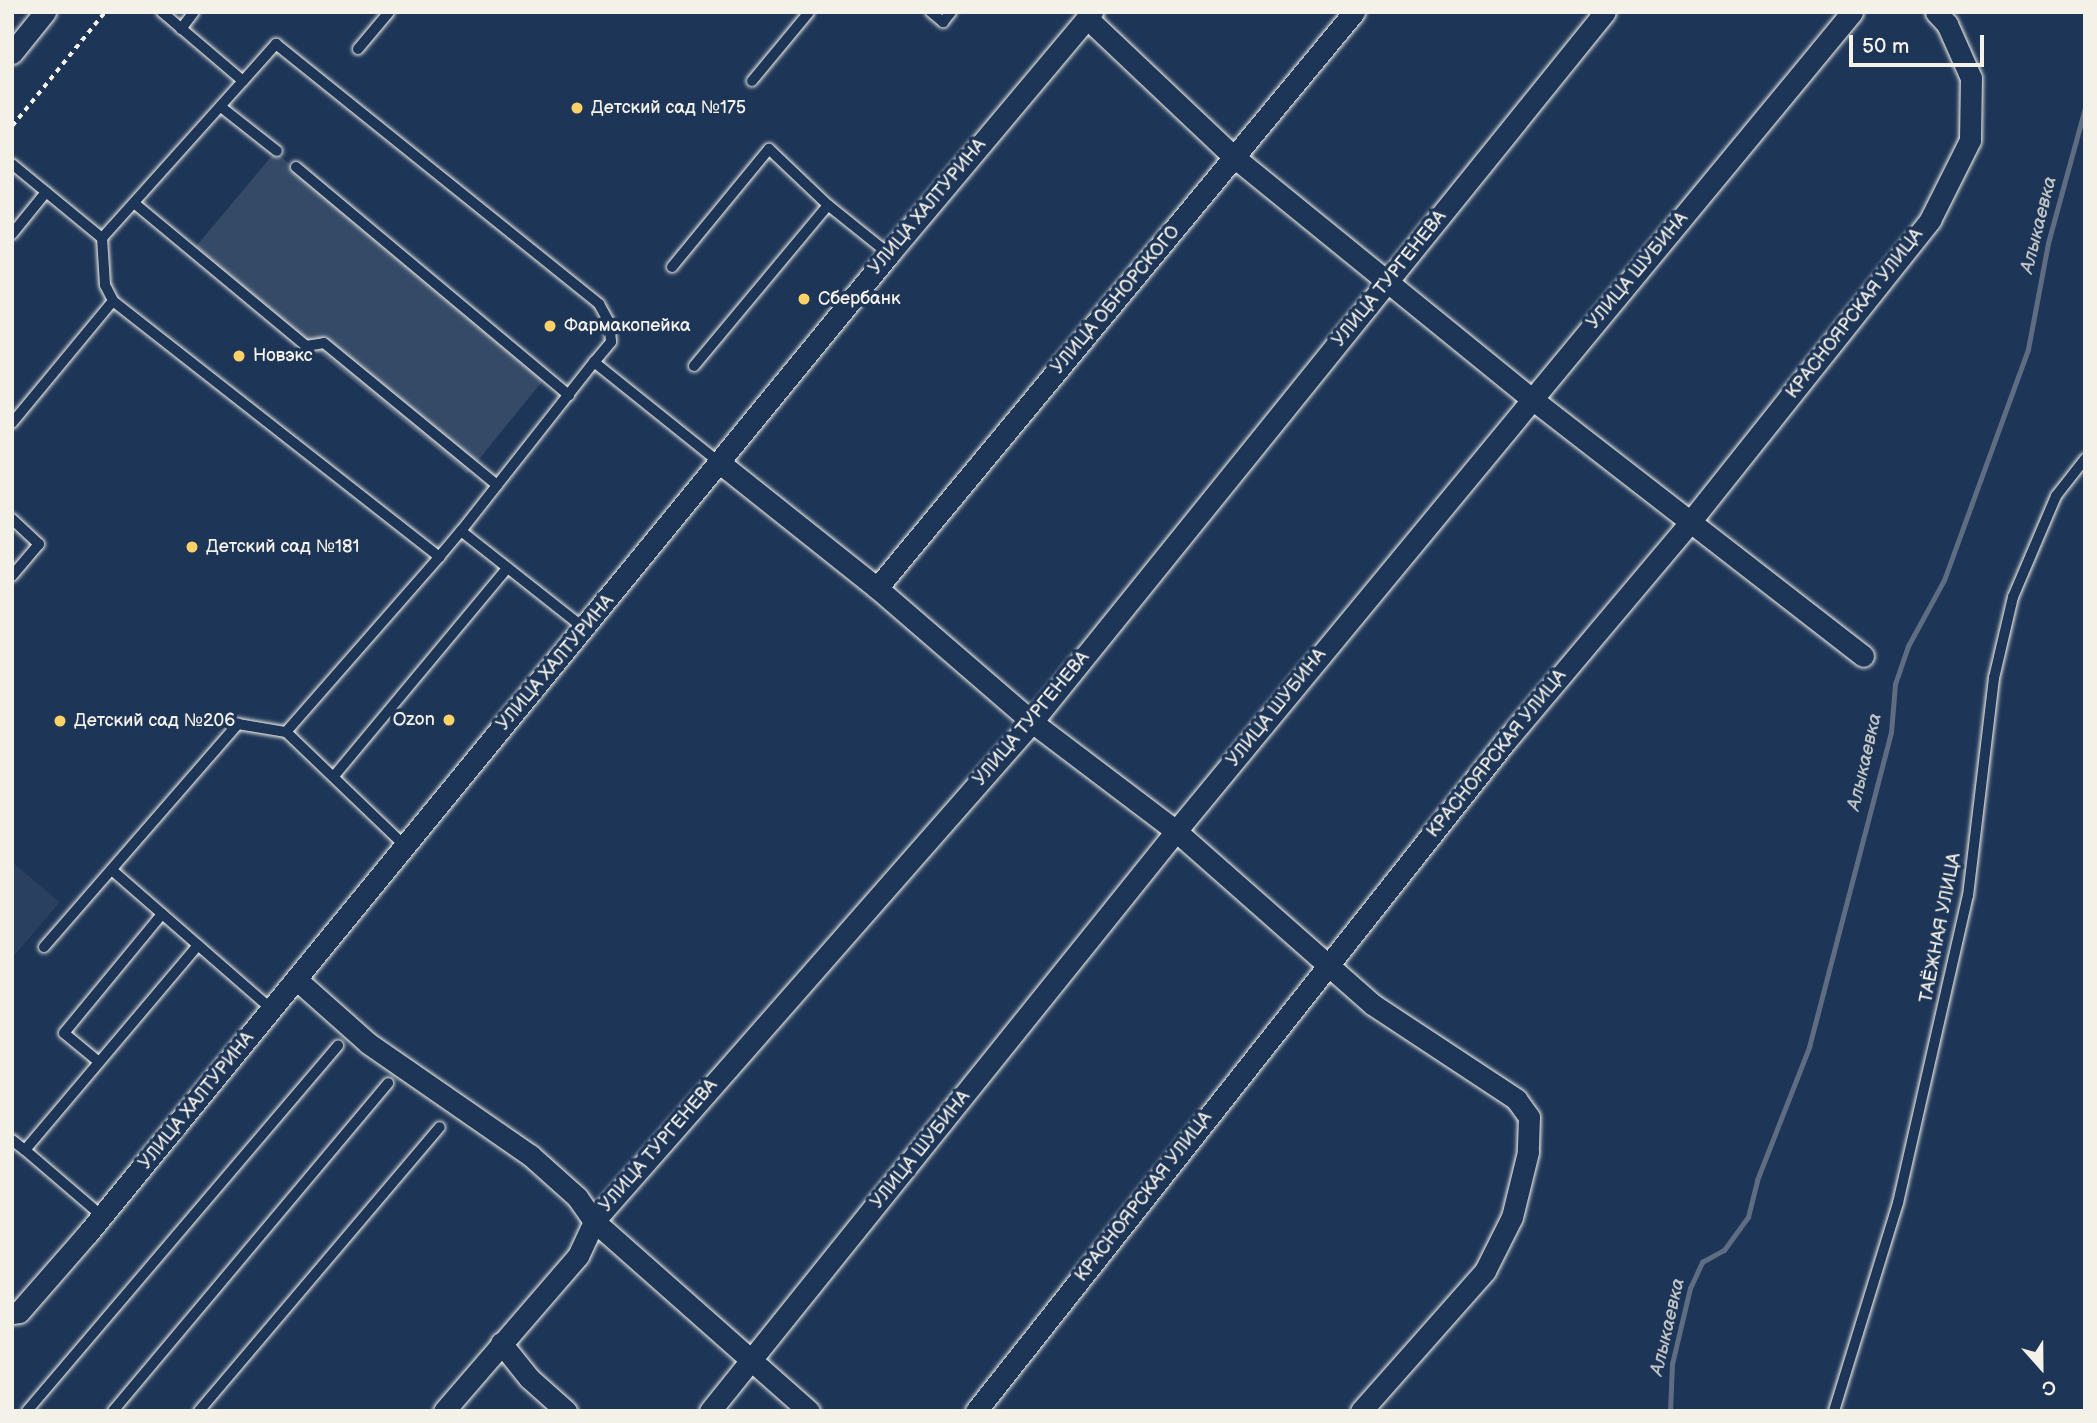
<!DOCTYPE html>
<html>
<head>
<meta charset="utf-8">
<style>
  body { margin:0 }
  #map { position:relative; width:2097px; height:1423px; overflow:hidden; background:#1d3557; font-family:"Balsamiq Sans",sans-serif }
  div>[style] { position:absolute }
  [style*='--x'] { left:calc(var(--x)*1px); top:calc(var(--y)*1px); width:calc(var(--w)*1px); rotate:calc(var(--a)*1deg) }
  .built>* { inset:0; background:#2a4060 }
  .green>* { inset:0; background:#354a67 }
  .stream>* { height:5px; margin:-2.5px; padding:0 2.5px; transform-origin:2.5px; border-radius:2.5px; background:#5e6d82 }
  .path>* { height:3.5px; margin-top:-1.75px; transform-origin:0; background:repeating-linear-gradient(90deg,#f4f1e8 0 5px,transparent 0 10px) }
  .roads { filter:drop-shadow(0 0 2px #f4f1e8) drop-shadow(0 0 2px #f4f1e8) }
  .lane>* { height:10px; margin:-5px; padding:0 5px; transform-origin:5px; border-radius:5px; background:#1d3557 }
  .street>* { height:21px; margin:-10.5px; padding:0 10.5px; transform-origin:10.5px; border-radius:10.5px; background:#1d3557 }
  .dots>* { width:19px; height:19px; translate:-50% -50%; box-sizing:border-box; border:4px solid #1d3557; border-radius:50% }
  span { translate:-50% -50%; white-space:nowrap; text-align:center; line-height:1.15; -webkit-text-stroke:7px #1d3557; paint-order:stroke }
  .poi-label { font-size:18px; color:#f4f1e8 }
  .left { translate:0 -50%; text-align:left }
  .right { translate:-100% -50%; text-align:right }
  .street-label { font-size:18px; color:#f4f1e8 }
  .water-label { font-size:19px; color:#c0c3c4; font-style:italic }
  .frame { position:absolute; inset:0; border:14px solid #f4f1e8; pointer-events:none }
  .north { position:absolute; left:2006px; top:1332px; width:70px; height:70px; -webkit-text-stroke:5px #1d3557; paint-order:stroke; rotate:159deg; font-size:19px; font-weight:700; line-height:28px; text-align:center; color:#f4f1e8 }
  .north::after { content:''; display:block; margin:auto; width:24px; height:32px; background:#f4f1e8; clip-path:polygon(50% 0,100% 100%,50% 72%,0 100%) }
  .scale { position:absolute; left:1849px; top:35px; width:135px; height:32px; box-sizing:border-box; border:4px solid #f4f1e8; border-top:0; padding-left:9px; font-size:21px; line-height:24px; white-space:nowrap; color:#f4f1e8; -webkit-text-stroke:5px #1d3557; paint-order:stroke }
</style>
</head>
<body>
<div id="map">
  <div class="built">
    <div style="clip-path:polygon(12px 862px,60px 902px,12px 958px)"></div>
  </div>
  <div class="green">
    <div style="clip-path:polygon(275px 152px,545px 378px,467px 474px,193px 250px)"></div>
  </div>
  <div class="stream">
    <div style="--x:1670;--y:1411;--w:47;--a:-87.6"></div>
    <div style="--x:1672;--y:1364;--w:78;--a:-76.7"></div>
    <div style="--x:1690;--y:1288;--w:29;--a:-65"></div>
    <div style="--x:1702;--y:1262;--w:25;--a:-29"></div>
    <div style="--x:1724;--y:1250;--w:41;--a:-54"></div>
    <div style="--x:1748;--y:1217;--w:38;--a:-76"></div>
    <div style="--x:1757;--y:1180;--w:143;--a:-68.6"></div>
    <div style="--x:1809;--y:1047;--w:325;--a:-75.4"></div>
    <div style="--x:1891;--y:732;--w:48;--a:-85.2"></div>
    <div style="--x:1895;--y:684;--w:40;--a:-71.1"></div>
    <div style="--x:1908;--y:646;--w:75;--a:-61.4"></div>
    <div style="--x:1944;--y:580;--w:246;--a:-70"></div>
    <div style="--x:2028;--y:349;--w:108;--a:-79.3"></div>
    <div style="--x:2048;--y:243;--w:140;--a:-74.7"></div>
  </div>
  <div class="path">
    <div style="--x:12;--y:126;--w:147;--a:-50.8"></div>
  </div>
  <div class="roads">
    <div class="lane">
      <div style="--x:162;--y:12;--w:106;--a:40.4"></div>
      <div style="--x:243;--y:81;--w:50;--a:-48.3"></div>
      <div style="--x:276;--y:44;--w:415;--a:38.8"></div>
      <div style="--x:599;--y:304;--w:21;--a:61"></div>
      <div style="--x:609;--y:322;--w:20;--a:84"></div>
      <div style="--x:611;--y:342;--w:26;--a:130"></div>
      <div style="--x:594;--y:362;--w:161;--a:38.7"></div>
      <div style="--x:931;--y:12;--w:16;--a:40"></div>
      <div style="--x:943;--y:22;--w:13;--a:-51"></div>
      <div style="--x:181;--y:29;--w:21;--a:-53"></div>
      <div style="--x:358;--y:49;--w:48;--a:-50"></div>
      <div style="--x:752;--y:81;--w:89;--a:-50.4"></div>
      <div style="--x:221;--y:107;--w:71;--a:38.2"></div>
      <div style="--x:12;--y:164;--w:117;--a:39.4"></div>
      <div style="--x:102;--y:238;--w:47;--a:86.3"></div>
      <div style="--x:105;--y:285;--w:18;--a:63"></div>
      <div style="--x:113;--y:301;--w:415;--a:38.1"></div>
      <div style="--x:439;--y:557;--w:34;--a:-50"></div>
      <div style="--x:461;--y:531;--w:158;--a:38.3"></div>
      <div style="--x:296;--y:167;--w:356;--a:39.9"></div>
      <div style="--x:134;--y:203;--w:224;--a:39.7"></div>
      <div style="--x:306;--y:346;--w:18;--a:-9"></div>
      <div style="--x:324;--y:343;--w:224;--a:39.4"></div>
      <div style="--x:12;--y:234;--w:54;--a:-51"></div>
      <div style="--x:102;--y:238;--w:211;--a:-48.1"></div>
      <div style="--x:672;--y:267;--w:153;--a:-50.6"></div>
      <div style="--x:769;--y:149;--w:81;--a:43.5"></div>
      <div style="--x:694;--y:366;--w:209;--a:-50.2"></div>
      <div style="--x:828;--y:205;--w:78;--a:38.8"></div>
      <div style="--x:12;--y:423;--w:158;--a:-50.4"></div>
      <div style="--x:12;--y:519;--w:37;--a:43"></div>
      <div style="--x:39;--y:544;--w:42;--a:130.2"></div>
      <div style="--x:461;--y:531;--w:215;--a:-51.8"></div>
      <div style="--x:334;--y:776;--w:271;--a:-50.2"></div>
      <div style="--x:404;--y:845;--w:163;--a:-136.2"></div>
      <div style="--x:286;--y:732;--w:232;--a:-48.8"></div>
      <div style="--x:113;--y:871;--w:210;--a:41.1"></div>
      <div style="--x:44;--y:947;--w:296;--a:-49"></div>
      <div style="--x:238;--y:724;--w:49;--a:9.5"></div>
      <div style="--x:99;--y:1062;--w:45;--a:-140.4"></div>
      <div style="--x:64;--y:1033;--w:154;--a:-50.5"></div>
      <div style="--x:12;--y:1140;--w:16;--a:38"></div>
      <div style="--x:25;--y:1150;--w:268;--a:-49.8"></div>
      <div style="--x:25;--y:1150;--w:101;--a:40.6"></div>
      <div style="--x:27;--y:1411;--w:480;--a:-49.6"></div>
      <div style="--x:113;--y:1411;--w:428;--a:-50"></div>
      <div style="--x:199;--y:1411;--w:372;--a:-49.7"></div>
      <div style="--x:1834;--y:1411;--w:218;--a:-72.9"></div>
      <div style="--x:1898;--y:1203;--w:315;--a:-77.2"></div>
      <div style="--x:1968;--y:896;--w:220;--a:-83.2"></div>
      <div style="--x:1994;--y:678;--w:83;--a:-76.8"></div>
      <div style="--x:2013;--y:597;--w:110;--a:-66.9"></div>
      <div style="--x:2056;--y:496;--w:47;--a:-51.9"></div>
    </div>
    <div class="street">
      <div style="--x:1087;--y:18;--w:202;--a:43.4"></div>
      <div style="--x:1234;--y:157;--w:384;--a:39.1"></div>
      <div style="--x:1532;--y:399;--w:419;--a:37.8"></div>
      <div style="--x:12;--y:53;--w:53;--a:-51.2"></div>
      <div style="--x:720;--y:463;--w:201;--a:38.5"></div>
      <div style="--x:877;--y:588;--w:205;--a:40.8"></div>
      <div style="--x:1032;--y:722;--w:181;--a:37.1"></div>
      <div style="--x:1176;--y:831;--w:261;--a:41.4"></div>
      <div style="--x:1372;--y:1004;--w:173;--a:33.4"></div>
      <div style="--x:1516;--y:1099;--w:22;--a:54"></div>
      <div style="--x:1529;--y:1117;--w:35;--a:92"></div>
      <div style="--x:1528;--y:1152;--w:67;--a:103.8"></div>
      <div style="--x:1512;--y:1217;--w:60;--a:116.6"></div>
      <div style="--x:1485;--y:1271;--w:187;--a:131.5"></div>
      <div style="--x:877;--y:588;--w:748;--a:-50.37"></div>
      <div style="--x:296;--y:979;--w:96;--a:41.6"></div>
      <div style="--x:368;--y:1043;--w:197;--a:34.7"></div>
      <div style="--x:530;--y:1155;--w:63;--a:41.8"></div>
      <div style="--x:577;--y:1197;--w:29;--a:55"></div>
      <div style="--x:594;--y:1221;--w:287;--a:41.5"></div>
      <div style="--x:12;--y:1313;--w:7;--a:-8"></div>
      <div style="--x:19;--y:1312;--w:105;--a:-48.9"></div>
      <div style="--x:88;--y:1233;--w:1265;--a:-50.71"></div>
      <div style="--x:889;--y:254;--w:316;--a:-50"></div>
      <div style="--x:501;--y:1343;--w:45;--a:51.3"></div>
      <div style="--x:529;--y:1378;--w:50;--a:41.7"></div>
      <div style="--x:444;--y:1411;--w:205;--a:-49.2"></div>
      <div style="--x:578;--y:1256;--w:38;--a:-65"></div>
      <div style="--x:594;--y:1221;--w:664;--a:-48.72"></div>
      <div style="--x:1032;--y:722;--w:912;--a:-51.1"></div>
      <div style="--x:710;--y:1411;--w:744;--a:-51.22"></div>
      <div style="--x:1176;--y:831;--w:1062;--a:-50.46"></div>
      <div style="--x:976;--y:1411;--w:853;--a:-51.67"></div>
      <div style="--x:1505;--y:742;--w:287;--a:-49.9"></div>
      <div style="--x:1690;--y:522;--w:386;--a:-51.5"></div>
      <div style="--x:1930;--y:220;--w:89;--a:-63.4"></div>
      <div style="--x:1970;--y:140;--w:62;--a:-89.1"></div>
      <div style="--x:1971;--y:78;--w:59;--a:-114"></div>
      <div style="--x:1947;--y:24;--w:16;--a:-133"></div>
    </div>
  </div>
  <div class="dots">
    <div style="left:577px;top:108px;background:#ffd166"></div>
    <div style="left:804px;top:299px;background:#ffd166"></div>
    <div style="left:550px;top:326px;background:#ffd166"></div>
    <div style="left:239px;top:356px;background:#ffd166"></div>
    <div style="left:192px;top:547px;background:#ffd166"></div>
    <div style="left:449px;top:720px;background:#ffd166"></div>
    <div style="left:60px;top:721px;background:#ffd166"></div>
  </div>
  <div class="poi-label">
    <span class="left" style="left:591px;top:108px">Детский сад №175</span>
    <span class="left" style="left:818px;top:299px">Сбербанк</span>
    <span class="left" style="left:564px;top:326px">Фармакопейка</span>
    <span class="left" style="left:253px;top:356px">Новэкс</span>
    <span class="left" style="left:206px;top:547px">Детский сад №181</span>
    <span class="right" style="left:435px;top:720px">Ozon</span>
    <span class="left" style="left:74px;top:721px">Детский сад №206</span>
  </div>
  <div class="street-label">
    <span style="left:928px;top:207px;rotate:-50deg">УЛИЦА ХАЛТУРИНА</span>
    <span style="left:1638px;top:271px;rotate:-50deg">УЛИЦА ШУБИНА</span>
    <span style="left:1390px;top:279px;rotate:-51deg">УЛИЦА ТУРГЕНЕВА</span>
    <span style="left:1116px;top:300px;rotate:-50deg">УЛИЦА ОБНОРСКОГО</span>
    <span style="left:1855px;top:314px;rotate:-52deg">КРАСНОЯРСКАЯ УЛИЦА</span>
    <span style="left:556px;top:663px;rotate:-50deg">УЛИЦА ХАЛТУРИНА</span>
    <span style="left:1277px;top:708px;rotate:-51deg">УЛИЦА ШУБИНА</span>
    <span style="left:1032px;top:719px;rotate:-50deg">УЛИЦА ТУРГЕНЕВА</span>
    <span style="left:1497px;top:754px;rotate:-51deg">КРАСНОЯРСКАЯ УЛИЦА</span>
    <span style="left:1941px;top:928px;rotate:-79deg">ТАЁЖНАЯ УЛИЦА</span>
    <span style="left:197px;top:1101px;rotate:-51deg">УЛИЦА ХАЛТУРИНА</span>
    <span style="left:659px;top:1146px;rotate:-49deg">УЛИЦА ТУРГЕНЕВА</span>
    <span style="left:921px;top:1150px;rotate:-51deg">УЛИЦА ШУБИНА</span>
    <span style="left:1144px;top:1197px;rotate:-52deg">КРАСНОЯРСКАЯ УЛИЦА</span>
  </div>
  <div class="water-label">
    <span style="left:2039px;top:225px;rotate:-76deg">Алыкаевка</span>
    <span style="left:1865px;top:762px;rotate:-77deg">Алыкаевка</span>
    <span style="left:1668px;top:1327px;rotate:-77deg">Алыкаевка</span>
  </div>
  <div class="frame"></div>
  <div class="north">С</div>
  <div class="scale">50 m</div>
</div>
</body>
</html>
